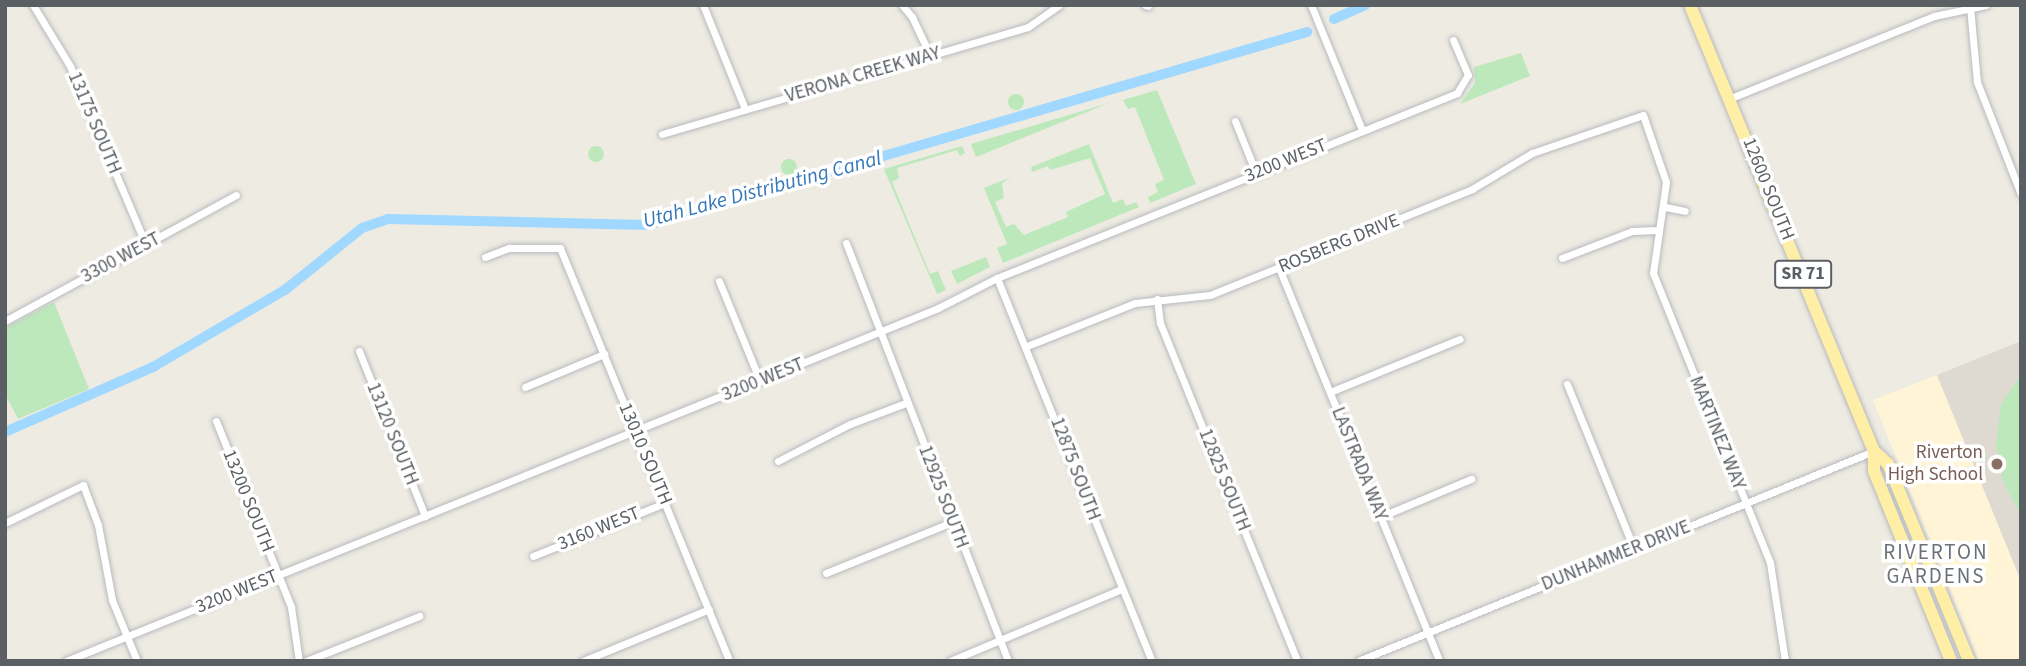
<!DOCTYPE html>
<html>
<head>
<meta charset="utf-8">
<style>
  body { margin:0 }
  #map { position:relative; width:2026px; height:666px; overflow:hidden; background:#eeebe2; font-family:"Source Sans 3",sans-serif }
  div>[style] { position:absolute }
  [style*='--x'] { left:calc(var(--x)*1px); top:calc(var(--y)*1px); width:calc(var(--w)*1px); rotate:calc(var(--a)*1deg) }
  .commercial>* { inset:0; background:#fff5d6 }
  .education>* { inset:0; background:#dedad1 }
  .green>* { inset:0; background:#bde8bc }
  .round { border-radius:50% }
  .canal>* { height:10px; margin:-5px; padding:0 5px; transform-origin:5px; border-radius:5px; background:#a1d8ff }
  .roads { filter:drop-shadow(0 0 2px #b7babf) drop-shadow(0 0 2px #b7babf) }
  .street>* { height:7px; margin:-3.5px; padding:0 3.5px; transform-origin:3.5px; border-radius:3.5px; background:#fff }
  .primary>* { height:12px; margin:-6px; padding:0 6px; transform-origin:6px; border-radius:6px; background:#ffefa6 }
  .dots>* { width:19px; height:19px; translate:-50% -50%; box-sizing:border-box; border:4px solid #fff; border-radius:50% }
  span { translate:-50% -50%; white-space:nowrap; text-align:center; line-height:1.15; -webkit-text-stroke:7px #fff; paint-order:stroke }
  .shield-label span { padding:2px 5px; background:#fff; border:2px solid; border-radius:5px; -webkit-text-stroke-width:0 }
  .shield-label { font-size:18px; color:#5a5f64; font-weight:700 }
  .street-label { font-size:19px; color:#5a5f64 }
  .education-label { font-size:19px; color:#785e54 }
  .right { translate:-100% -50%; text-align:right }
  .water-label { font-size:21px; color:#3779b8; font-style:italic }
  .neighbourhood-label { font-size:21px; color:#6b7176; letter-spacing:2px }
  .frame { position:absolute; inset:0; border:7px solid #5a5f64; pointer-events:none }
</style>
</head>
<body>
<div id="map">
  <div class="commercial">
    <div style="clip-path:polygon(1937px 375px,2021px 581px,2021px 661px,1979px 661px,1873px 400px)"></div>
  </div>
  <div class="education">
    <div style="clip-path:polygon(2021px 341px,2021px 581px,1937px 375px)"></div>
  </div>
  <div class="green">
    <div style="clip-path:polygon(1521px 53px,1530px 76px,1460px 104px,1475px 83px,1474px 67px)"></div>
    <div style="clip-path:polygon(1157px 90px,1196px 184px,1150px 203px,1148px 197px,1158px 192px,1155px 184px,1164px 180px,1135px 107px,1128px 109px,1123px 100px)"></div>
    <div class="round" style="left:1008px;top:94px;width:16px;height:16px"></div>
    <div style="clip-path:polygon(1109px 103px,976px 157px,971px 144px)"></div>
    <div style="clip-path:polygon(1089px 144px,1113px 203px,1123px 199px,1126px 206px,1136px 202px,1139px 207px,1003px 263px,997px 248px,1007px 244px,984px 188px,1011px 177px,1002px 183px,1004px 198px,995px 202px,1006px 227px,1014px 224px,1024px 235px,1068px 217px,1066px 212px,1105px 194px,1090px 158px,1050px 170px,1048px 166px,1032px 172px,1031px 167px)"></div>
    <div class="round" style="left:588px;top:146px;width:16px;height:16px"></div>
    <div style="clip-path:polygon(962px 146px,965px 153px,960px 156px,957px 150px,897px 168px,899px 178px,892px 182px,930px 274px,938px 271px,946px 290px,937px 294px,884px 169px)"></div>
    <div class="round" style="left:781px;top:159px;width:16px;height:16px"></div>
    <div style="clip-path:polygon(986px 257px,990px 267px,957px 284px,951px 271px)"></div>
    <div style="clip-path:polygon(54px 302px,89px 389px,18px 419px,5px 394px,5px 328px)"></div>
    <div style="clip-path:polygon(2021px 374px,2021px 516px,2003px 481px,1996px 446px,2001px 405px)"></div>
  </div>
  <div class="canal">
    <div style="--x:1334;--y:19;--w:34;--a:-24"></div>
    <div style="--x:5;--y:432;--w:162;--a:-23.7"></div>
    <div style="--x:153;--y:367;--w:153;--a:-30.3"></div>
    <div style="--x:285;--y:290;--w:99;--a:-38.8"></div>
    <div style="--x:362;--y:228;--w:28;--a:-19"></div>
    <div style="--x:388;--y:219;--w:260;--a:1.3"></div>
    <div style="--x:648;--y:225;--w:687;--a:-16.32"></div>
  </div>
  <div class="roads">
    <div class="street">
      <div style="--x:33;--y:5;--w:71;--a:58.8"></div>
      <div style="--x:70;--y:66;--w:194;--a:67"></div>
      <div style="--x:703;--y:5;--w:112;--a:68"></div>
      <div style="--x:902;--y:5;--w:16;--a:50"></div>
      <div style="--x:912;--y:17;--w:42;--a:64.7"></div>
      <div style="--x:1145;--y:5;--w:3;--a:18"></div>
      <div style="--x:1311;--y:5;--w:135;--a:67.8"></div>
      <div style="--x:1970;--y:7;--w:75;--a:84.7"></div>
      <div style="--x:1977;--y:82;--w:120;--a:68.6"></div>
      <div style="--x:1731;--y:98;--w:219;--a:-22"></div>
      <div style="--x:1934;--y:16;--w:53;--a:-11.9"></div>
      <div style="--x:1235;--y:121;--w:56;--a:68"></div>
      <div style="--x:662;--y:134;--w:381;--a:-16.3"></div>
      <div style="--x:1028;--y:27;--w:38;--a:-35"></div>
      <div style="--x:1665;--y:207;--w:20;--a:11"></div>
      <div style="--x:846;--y:243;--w:448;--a:68.8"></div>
      <div style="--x:485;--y:257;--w:26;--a:-21"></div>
      <div style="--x:509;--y:248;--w:51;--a:0"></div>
      <div style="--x:560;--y:248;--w:446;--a:67.7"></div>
      <div style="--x:1562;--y:258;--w:75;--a:-21.1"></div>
      <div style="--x:1632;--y:231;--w:26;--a:-2"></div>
      <div style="--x:1279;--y:268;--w:424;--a:67.8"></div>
      <div style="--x:997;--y:278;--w:413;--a:68"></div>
      <div style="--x:719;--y:281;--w:108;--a:67.7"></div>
      <div style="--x:1157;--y:299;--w:24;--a:83"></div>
      <div style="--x:1160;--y:323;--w:365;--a:67.9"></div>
      <div style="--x:5;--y:321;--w:263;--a:-28.6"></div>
      <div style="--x:1027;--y:346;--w:116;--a:-21.7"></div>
      <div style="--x:1135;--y:303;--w:75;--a:-6.1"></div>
      <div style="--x:1210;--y:295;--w:283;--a:-22"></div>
      <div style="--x:1472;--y:189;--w:70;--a:-31"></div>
      <div style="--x:1532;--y:153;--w:117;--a:-18.9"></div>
      <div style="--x:1643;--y:115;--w:71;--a:71.1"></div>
      <div style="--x:1666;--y:182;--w:92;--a:98.1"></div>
      <div style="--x:1653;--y:273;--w:313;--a:68"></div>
      <div style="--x:1770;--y:563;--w:99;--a:81.3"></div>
      <div style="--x:359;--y:351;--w:178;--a:68.2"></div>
      <div style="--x:1567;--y:384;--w:178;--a:67.9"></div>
      <div style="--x:525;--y:387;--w:86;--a:-22.7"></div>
      <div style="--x:1330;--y:392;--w:140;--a:-22.2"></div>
      <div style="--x:216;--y:421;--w:201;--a:68"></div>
      <div style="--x:291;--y:607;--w:55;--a:81.6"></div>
      <div style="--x:778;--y:461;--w:81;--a:-27.2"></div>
      <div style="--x:850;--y:424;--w:60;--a:-20.6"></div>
      <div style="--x:1380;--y:517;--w:99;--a:-22.7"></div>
      <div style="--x:5;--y:523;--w:87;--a:-26"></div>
      <div style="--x:83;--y:485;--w:43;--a:69.4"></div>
      <div style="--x:98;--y:525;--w:76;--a:79.4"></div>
      <div style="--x:112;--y:600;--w:66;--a:67.7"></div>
      <div style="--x:533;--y:556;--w:142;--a:-21.9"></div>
      <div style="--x:826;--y:573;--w:136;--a:-22"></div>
      <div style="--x:66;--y:661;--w:941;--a:-22.04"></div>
      <div style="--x:938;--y:308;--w:66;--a:-27"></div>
      <div style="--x:997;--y:278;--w:496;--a:-21.9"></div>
      <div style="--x:1457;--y:93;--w:21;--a:-59"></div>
      <div style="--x:1468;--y:75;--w:38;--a:-113"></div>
      <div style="--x:306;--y:661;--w:122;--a:-21.7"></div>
      <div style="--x:583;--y:661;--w:136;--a:-22.4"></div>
      <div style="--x:950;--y:661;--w:186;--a:-22.8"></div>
      <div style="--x:1358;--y:661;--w:557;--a:-22.15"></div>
    </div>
    <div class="primary">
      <div style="--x:1690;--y:5;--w:482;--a:67.6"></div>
      <div style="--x:1874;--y:451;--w:20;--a:90"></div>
      <div style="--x:1874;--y:471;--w:205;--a:67.9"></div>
      <div style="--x:1874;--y:451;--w:19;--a:43"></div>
      <div style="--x:1888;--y:464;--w:213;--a:67.6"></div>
    </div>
  </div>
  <div class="dots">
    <div style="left:1997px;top:464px;background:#8d6e63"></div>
  </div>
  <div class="shield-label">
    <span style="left:1803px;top:274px">SR 71</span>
  </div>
  <div class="street-label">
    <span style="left:863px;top:75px;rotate:-16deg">VERONA CREEK WAY</span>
    <span style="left:94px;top:123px;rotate:67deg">13175 SOUTH</span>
    <span style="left:1286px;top:161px;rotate:-22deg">3200 WEST</span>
    <span style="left:1768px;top:189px;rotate:68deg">12600 SOUTH</span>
    <span style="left:1339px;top:244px;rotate:-22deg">ROSBERG DRIVE</span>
    <span style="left:121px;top:258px;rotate:-28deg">3300 WEST</span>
    <span style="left:763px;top:380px;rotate:-22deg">3200 WEST</span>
    <span style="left:1717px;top:433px;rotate:68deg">MARTINEZ WAY</span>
    <span style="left:392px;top:434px;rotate:68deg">13120 SOUTH</span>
    <span style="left:645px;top:454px;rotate:67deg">13010 SOUTH</span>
    <span style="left:1359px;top:464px;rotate:68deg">LASTRADA WAY</span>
    <span style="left:1075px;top:469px;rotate:69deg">12875 SOUTH</span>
    <span style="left:1224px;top:480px;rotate:68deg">12825 SOUTH</span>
    <span style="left:943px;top:497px;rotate:69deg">12925 SOUTH</span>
    <span style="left:248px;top:501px;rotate:68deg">13200 SOUTH</span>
    <span style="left:599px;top:529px;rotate:-22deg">3160 WEST</span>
    <span style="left:1616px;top:556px;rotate:-22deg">DUNHAMMER DRIVE</span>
    <span style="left:237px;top:592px;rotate:-22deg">3200 WEST</span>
  </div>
  <div class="education-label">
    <span class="right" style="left:1983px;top:464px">Riverton<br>High School</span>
  </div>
  <div class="water-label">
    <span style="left:762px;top:189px;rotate:-15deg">Utah Lake Distributing Canal</span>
  </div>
  <div class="neighbourhood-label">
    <span style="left:1936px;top:564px">RIVERTON<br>GARDENS</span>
  </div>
  <div class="frame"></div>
</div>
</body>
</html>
